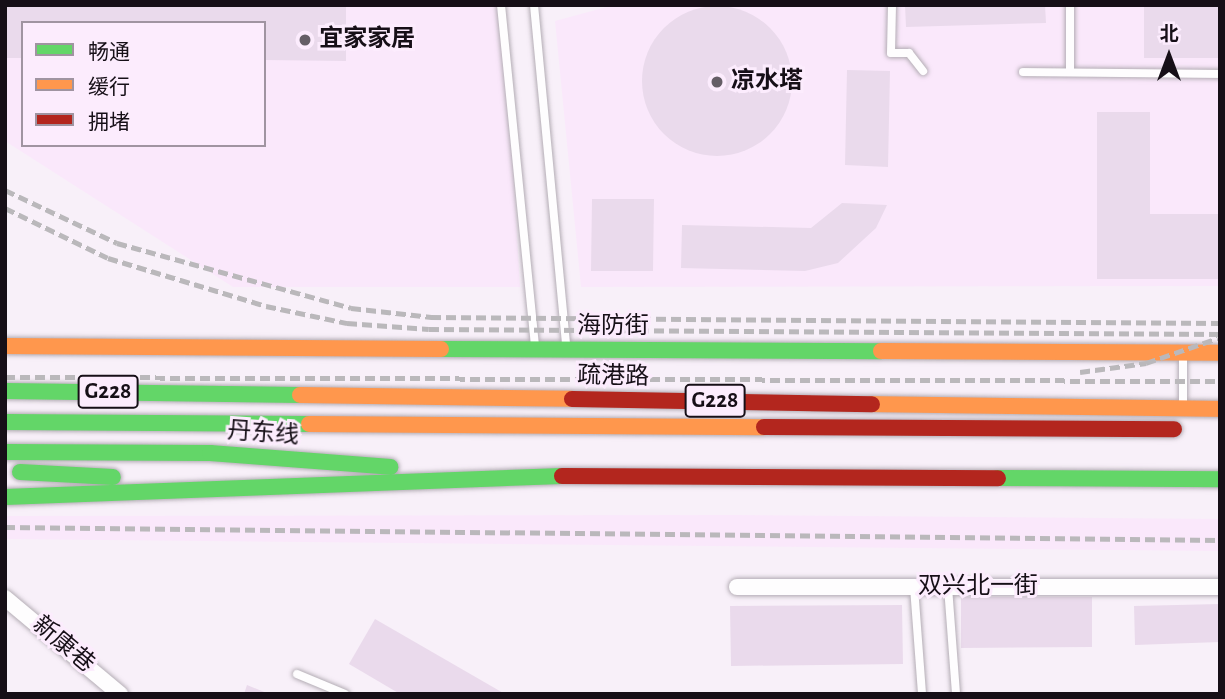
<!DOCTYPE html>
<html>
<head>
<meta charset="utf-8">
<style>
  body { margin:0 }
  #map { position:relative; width:1225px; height:699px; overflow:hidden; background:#f8f0f9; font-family:"Alegreya Sans","Noto Sans SC",sans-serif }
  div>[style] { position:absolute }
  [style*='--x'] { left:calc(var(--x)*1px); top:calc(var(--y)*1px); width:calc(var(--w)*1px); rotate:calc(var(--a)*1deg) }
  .built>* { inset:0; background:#fae8fb }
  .building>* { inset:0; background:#eadaec }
  .round { border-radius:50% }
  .roads { filter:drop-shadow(0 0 2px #b4adb5) drop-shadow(0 0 2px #b4adb5) }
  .lane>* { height:8px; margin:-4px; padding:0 4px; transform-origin:4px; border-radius:4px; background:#fefdfe }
  .street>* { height:16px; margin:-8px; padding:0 8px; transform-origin:8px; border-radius:8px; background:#fefdfe }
  .fast>* { height:16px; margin:-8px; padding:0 8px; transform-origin:8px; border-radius:8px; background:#63d668 }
  .slow>* { height:16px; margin:-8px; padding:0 8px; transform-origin:8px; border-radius:8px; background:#ff974d }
  .jam>* { height:16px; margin:-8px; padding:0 8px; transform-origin:8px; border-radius:8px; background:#b3261e }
  .rail>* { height:5px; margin-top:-2.5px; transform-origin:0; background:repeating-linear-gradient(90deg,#bab8bb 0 10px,transparent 0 15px) }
  .dots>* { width:19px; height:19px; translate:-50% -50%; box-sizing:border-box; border:4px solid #fcecfd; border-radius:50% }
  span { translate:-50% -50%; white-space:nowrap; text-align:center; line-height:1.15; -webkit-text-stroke:6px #fcecfd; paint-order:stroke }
  .shield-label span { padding:2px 5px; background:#fcecfd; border:2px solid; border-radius:5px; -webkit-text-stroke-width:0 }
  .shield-label { font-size:23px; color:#160f17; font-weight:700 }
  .poi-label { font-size:24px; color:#160f17; font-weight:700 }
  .left { translate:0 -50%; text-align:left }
  .street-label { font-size:24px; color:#160f17 }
  .frame { position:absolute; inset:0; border:7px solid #160f17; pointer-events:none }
  .legend { position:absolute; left:21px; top:21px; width:245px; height:126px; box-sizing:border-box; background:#fcecfd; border:2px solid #a094a1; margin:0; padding:9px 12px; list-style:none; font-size:21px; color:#160f17 }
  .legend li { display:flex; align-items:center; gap:14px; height:35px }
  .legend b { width:35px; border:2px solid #a094a1 }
  .north { position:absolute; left:1134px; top:21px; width:70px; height:70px; -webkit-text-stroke:5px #fcecfd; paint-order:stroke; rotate:0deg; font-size:19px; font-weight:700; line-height:28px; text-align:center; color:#160f17 }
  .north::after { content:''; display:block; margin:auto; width:24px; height:32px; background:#160f17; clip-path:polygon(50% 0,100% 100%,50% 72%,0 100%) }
</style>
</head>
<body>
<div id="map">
  <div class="built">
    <div style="clip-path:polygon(evenodd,5px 5px,504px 5px,520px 287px,233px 287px,5px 141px,5px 5px,23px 23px,264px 23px,264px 145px,23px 145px,23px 23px)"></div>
    <div style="clip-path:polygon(614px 5px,1220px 5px,1220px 286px,581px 287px,555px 21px)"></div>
    <div style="clip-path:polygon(738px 515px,1220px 519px,1220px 551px,5px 539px,5px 516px)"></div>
  </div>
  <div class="building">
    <div style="clip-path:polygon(5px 5px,346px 5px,346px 61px,264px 60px,264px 23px,23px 23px,23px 58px,5px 58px)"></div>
    <div style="clip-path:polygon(905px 5px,1045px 5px,1046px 23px,906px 27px)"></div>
    <div style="clip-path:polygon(1144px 5px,1220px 5px,1220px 58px,1144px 58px)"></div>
    <div class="round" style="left:642px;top:6px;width:150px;height:150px"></div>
    <div style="clip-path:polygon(847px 70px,890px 71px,888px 167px,845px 165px)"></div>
    <div style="clip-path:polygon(1097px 112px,1150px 112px,1150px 214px,1220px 214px,1220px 279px,1097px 279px)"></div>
    <div style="clip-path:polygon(592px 199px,654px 199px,653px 271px,591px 271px)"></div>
    <div style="clip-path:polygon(842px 203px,887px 205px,876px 228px,838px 263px,805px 271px,681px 268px,682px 225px,811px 228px)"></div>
    <div style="clip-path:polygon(961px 597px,1092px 597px,1092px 647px,961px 648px)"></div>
    <div style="clip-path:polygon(1220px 604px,1220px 642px,1135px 645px,1134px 606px)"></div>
    <div style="clip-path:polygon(902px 605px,903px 664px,731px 666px,730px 606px)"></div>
    <div style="clip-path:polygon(375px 619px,505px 694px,400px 694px,349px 664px)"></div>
    <div style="clip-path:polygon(247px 685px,269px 694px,244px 694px)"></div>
  </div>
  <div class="roads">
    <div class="lane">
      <div style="--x:501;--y:5;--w:344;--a:84.3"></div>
      <div style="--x:534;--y:5;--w:342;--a:84.6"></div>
      <div style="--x:892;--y:5;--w:48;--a:91.2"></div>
      <div style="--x:891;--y:53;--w:18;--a:0"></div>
      <div style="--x:909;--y:53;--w:23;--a:52"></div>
      <div style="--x:1070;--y:5;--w:67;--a:90"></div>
      <div style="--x:1023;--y:72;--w:197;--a:0.6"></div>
      <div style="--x:1183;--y:356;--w:46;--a:90"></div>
      <div style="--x:914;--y:587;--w:107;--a:85.7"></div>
      <div style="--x:948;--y:587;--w:107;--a:85.7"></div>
      <div style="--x:297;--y:674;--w:52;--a:22.6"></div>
    </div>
    <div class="street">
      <div style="--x:737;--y:587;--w:483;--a:0"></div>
      <div style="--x:5;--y:598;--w:150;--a:39.9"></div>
    </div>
    <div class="fast">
      <div style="--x:441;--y:349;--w:440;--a:0.3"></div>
      <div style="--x:5;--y:391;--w:295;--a:0.8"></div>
      <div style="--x:5;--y:422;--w:304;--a:0.4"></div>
      <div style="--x:5;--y:452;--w:205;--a:0.3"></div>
      <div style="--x:210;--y:453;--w:181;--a:4.4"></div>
      <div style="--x:20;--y:472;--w:93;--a:3.1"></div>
      <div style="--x:998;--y:478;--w:222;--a:0.3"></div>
      <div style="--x:5;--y:497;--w:557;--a:-2.16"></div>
    </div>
    <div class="slow">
      <div style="--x:5;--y:346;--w:436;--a:0.4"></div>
      <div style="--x:881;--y:351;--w:339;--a:0.3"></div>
      <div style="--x:300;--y:395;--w:272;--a:0.8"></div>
      <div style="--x:872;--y:404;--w:348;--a:0.8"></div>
      <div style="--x:309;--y:424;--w:455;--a:0.4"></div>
    </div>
    <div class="jam">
      <div style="--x:572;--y:399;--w:300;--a:1"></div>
      <div style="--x:764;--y:427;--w:410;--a:0.3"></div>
      <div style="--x:562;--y:476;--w:436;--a:0.3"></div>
    </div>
  </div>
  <div class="rail">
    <div style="--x:5;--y:190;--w:124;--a:25.3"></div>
    <div style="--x:117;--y:243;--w:243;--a:15.5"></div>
    <div style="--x:351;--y:308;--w:81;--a:6.4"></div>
    <div style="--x:431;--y:317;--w:789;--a:0.44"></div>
    <div style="--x:5;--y:208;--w:114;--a:25.9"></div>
    <div style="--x:108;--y:258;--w:165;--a:16.9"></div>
    <div style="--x:266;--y:306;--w:83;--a:11.9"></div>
    <div style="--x:347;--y:323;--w:82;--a:4.2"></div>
    <div style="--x:429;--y:329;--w:791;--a:0.36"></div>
    <div style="--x:1080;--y:372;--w:67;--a:-7.8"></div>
    <div style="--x:1146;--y:363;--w:76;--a:-19.1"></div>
    <div style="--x:5;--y:377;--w:1215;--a:0.19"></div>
    <div style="--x:5;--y:527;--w:1215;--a:0.61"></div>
  </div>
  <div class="dots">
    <div style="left:305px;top:40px;background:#655e66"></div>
    <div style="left:717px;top:82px;background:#655e66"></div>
  </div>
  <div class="shield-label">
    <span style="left:108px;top:392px">G228</span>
    <span style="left:715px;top:401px">G228</span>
  </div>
  <div class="poi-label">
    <span class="left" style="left:319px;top:40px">宜家家居</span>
    <span class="left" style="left:731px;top:82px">凉水塔</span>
  </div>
  <div class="street-label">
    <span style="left:613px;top:327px">海防街</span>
    <span style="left:613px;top:377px;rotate:1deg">疏港路</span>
    <span style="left:263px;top:434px;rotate:4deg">丹东线</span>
    <span style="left:978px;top:587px">双兴北一街</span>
    <span style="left:63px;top:645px;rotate:40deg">新康巷</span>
  </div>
  <div class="frame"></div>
  <ul class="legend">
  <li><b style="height:9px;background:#63d668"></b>畅通</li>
  <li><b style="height:9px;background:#ff974d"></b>缓行</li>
  <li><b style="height:9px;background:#b3261e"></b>拥堵</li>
  </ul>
  <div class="north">北</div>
</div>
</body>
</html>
